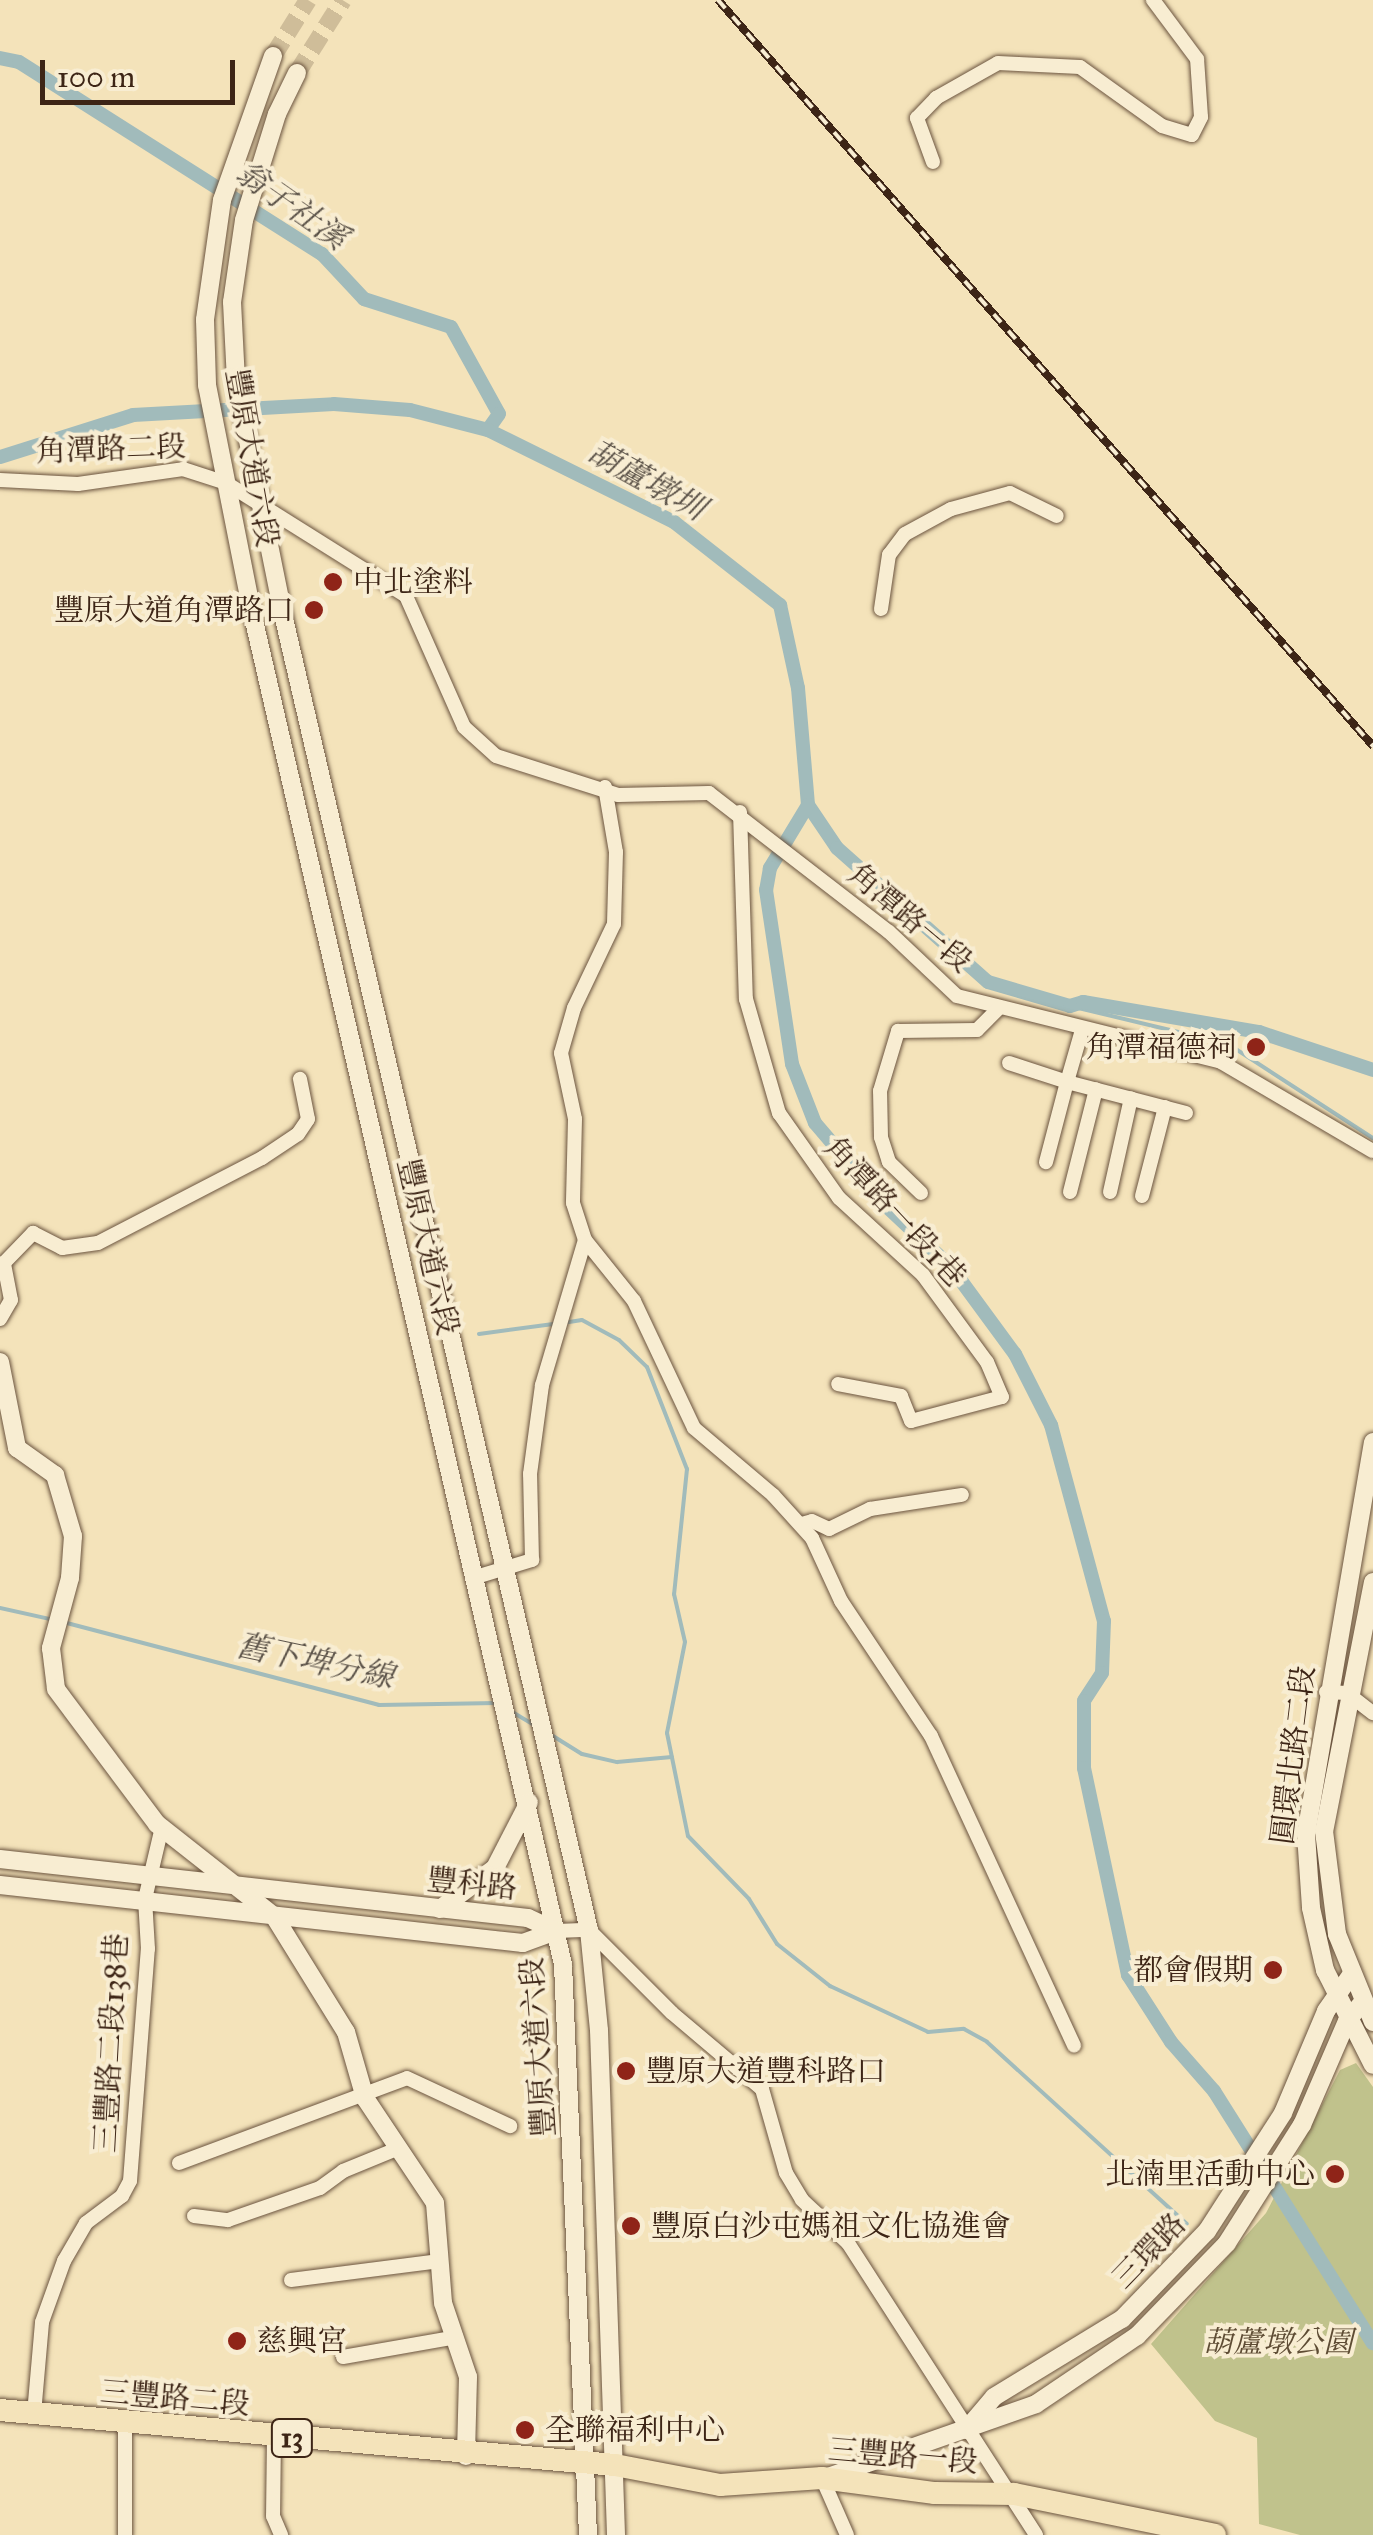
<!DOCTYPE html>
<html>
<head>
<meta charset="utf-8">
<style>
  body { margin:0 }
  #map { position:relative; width:1373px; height:2535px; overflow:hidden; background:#f4e3ba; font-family:"IM FELL Great Primer","Noto Serif TC",serif }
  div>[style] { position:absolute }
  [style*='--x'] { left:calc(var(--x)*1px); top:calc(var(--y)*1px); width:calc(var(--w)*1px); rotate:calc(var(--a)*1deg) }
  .green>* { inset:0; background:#c0c28c }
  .stream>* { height:4px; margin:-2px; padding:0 2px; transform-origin:2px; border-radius:2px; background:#a1bbbb }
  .canal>* { height:14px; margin:-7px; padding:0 7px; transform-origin:7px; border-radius:7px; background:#a1bbbb }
  .tertiary-tunnel>* { height:18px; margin-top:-9px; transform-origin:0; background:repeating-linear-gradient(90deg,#cfbd99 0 18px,transparent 0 27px) }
  .roads { filter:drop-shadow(0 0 2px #6b543f) drop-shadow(0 0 2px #6b543f) }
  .minor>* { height:14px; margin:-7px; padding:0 7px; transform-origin:7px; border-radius:7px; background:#f8edd2 }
  .tertiary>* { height:18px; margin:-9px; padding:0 9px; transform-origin:9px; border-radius:9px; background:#f8edd2 }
  .primary>* { height:22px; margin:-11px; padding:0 11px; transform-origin:11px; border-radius:11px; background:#f4e3ba }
  .rail>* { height:8px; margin-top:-4px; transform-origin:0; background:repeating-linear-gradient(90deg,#f8edd2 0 11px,#3d2516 0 22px); box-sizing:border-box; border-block:2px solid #3d2516 }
  .dots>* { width:28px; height:28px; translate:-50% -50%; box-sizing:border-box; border:5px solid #f8edd2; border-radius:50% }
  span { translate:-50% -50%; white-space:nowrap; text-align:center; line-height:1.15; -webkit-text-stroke:8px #f8edd2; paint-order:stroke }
  .shield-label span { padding:2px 8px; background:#f8edd2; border:2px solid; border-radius:8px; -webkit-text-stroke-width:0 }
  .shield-label { font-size:28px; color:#3d2516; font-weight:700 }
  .street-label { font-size:30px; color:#3d2516 }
  .poi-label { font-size:30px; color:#3d2516 }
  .left { translate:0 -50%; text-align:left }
  .right { translate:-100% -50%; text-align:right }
  .park-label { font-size:30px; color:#5e4c34; font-style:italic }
  .water-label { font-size:32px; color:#5b5248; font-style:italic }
  .scale { position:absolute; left:40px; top:60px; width:195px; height:45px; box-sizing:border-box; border:5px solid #3d2516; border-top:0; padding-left:12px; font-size:30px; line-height:35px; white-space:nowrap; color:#3d2516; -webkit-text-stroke:8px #f8edd2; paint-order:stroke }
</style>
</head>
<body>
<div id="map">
  <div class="green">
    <div style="clip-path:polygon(1356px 2063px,1373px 2087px,1373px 2535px,1300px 2535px,1259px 2524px,1257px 2438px,1215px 2421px,1151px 2344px,1266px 2213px,1340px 2070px)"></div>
  </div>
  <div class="stream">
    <div style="--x:1070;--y:1006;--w:163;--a:13.5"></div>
    <div style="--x:1228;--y:1044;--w:173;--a:33"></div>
    <div style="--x:563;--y:1323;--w:19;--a:-9"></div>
    <div style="--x:582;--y:1320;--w:42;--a:28.4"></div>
    <div style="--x:619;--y:1340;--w:39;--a:44"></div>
    <div style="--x:647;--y:1367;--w:110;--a:68.6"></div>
    <div style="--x:687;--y:1469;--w:126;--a:95.9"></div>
    <div style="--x:674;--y:1594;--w:49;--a:77.1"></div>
    <div style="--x:685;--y:1642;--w:93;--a:101.2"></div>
    <div style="--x:667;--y:1733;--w:105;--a:78.5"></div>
    <div style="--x:688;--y:1836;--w:88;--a:45.9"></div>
    <div style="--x:749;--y:1899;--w:53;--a:58.1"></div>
    <div style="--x:777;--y:1944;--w:68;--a:38.4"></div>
    <div style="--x:830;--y:1986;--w:108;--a:25.1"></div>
    <div style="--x:928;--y:2032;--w:36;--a:-5"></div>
    <div style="--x:964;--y:2029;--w:26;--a:29"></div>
    <div style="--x:987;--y:2042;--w:270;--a:42.3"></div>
    <div style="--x:479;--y:1334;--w:75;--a:-7.7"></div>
    <div style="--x:0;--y:1608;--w:55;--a:12.5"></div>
    <div style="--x:63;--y:1622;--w:327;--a:14.7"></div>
    <div style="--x:379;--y:1705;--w:118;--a:-1"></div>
    <div style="--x:514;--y:1713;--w:26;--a:31"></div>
    <div style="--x:553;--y:1736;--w:34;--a:32"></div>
    <div style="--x:582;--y:1754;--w:36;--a:13"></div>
    <div style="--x:617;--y:1762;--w:55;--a:-5.2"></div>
  </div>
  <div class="canal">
    <div style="--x:0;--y:58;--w:19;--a:12"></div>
    <div style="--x:19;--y:62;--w:359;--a:32.4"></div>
    <div style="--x:322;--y:254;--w:62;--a:47"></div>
    <div style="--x:364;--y:299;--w:91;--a:17.8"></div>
    <div style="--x:451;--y:327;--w:99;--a:61.1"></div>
    <div style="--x:499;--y:414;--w:19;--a:125"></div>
    <div style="--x:0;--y:457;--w:139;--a:-17.5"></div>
    <div style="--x:133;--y:415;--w:201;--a:-3.1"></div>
    <div style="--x:334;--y:404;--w:76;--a:4.5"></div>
    <div style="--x:410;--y:410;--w:81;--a:14.4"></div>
    <div style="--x:488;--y:430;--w:208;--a:26.3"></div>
    <div style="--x:674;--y:522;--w:135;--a:38.1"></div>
    <div style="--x:780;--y:605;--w:85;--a:77.8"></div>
    <div style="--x:798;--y:688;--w:117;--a:85.1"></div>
    <div style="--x:808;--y:805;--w:52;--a:56"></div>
    <div style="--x:837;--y:848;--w:202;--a:41.6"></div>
    <div style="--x:988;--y:982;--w:85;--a:16.3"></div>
    <div style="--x:1070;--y:1006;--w:14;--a:-17"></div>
    <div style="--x:1083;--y:1002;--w:179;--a:9.7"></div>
    <div style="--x:1259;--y:1032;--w:120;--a:18.4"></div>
    <div style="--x:808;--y:805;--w:74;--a:121.1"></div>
    <div style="--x:770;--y:868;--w:22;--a:100"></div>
    <div style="--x:766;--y:890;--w:176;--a:81.5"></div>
    <div style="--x:792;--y:1064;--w:63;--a:68.7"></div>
    <div style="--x:815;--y:1123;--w:108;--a:49.5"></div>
    <div style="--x:885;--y:1205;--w:91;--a:43.2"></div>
    <div style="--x:951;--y:1267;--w:108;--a:53.7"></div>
    <div style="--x:1015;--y:1354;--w:80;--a:63.1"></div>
    <div style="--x:1051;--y:1425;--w:203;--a:74.9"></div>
    <div style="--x:1104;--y:1621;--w:52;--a:92.2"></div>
    <div style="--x:1102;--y:1673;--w:33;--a:123"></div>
    <div style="--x:1084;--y:1701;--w:67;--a:90"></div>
    <div style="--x:1084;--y:1768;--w:212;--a:78"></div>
    <div style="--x:1128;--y:1975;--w:80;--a:57.3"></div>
    <div style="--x:1171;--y:2042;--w:65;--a:48.7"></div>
    <div style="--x:1214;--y:2091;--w:298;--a:57.8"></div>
  </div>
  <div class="tertiary-tunnel">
    <div style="--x:273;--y:56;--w:66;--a:-58"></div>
    <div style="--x:297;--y:73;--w:86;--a:-57.8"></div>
  </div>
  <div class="roads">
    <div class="minor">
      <div style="--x:933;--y:162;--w:47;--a:-110"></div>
      <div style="--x:917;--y:118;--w:28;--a:-46"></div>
      <div style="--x:936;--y:98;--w:71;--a:-29.4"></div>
      <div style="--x:998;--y:63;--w:82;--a:2.8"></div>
      <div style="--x:1080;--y:67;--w:101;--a:35.7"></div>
      <div style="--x:1162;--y:126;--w:31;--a:17"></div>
      <div style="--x:1192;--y:135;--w:20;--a:-63"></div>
      <div style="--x:1201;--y:117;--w:58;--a:-93.9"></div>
      <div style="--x:1197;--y:59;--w:74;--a:-126.7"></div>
      <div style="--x:0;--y:480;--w:78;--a:2.9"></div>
      <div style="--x:78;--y:484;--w:106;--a:-8.1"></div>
      <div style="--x:183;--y:469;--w:45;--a:18"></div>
      <div style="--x:226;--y:483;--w:213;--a:32.1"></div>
      <div style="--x:406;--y:596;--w:143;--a:66.1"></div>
      <div style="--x:464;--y:727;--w:43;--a:42.2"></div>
      <div style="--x:496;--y:756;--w:128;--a:17.7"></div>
      <div style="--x:618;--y:795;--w:91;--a:-1.3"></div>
      <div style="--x:709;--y:793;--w:227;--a:37.7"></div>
      <div style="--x:889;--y:932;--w:93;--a:43.3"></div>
      <div style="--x:957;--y:996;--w:272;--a:14"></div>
      <div style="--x:1221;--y:1062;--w:176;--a:30.4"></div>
      <div style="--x:881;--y:609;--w:55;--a:-81.6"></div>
      <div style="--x:889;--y:555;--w:26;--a:-53"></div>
      <div style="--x:905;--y:534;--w:52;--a:-28.5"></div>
      <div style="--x:951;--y:509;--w:61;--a:-15.2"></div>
      <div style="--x:1010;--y:493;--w:52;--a:26.1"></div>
      <div style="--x:605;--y:787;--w:66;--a:80.4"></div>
      <div style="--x:616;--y:852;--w:72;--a:91.6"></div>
      <div style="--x:614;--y:924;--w:93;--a:115.5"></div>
      <div style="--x:574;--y:1008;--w:47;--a:106.1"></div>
      <div style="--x:561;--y:1053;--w:67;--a:78"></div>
      <div style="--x:575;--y:1119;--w:84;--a:91.4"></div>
      <div style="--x:573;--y:1203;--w:39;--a:72"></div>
      <div style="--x:585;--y:1240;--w:78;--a:51.2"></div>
      <div style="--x:634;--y:1301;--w:140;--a:64.7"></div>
      <div style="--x:694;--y:1428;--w:104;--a:40.3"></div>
      <div style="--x:773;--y:1495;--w:58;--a:47.8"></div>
      <div style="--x:812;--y:1538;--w:69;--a:65.3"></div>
      <div style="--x:841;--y:1601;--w:162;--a:56.3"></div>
      <div style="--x:931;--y:1736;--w:341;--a:65.2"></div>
      <div style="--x:740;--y:812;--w:187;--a:88.2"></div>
      <div style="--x:746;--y:999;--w:119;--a:73.9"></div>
      <div style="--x:779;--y:1113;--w:104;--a:54.8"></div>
      <div style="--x:839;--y:1198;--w:114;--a:42.5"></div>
      <div style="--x:923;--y:1275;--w:108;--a:53.7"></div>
      <div style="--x:987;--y:1362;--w:38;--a:67"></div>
      <div style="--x:1002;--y:1397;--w:94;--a:165.2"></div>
      <div style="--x:911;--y:1421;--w:27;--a:-112"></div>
      <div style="--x:901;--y:1396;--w:64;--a:-169.2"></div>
      <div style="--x:1082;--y:1030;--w:54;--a:106.1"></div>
      <div style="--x:1067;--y:1082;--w:123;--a:14.6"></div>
      <div style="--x:1009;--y:1063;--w:61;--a:18.1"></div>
      <div style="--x:1067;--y:1082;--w:83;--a:104.7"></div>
      <div style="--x:1070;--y:1192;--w:106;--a:-75.8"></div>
      <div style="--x:1110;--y:1192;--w:96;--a:-77.4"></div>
      <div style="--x:921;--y:1193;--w:45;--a:-135.9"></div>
      <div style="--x:889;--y:1162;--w:26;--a:-108"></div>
      <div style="--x:881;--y:1137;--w:46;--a:-91.2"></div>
      <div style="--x:880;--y:1091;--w:63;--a:-73.3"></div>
      <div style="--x:898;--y:1031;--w:79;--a:-0.7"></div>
      <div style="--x:977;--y:1030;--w:31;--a:-45"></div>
      <div style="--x:1142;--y:1196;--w:92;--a:-75.5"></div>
      <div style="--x:0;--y:1319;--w:22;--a:-60"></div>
      <div style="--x:11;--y:1300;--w:38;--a:-101"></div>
      <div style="--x:4;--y:1263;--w:42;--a:-46"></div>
      <div style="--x:33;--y:1233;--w:33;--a:27"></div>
      <div style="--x:62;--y:1248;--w:36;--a:-8"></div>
      <div style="--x:98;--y:1243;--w:185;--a:-27.4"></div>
      <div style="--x:262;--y:1158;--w:43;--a:-33.7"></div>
      <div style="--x:298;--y:1134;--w:18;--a:-56"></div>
      <div style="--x:308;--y:1119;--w:41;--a:-101.3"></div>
      <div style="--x:802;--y:1524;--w:10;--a:-17"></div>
      <div style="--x:812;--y:1521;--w:19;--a:25"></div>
      <div style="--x:829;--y:1529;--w:46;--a:-26"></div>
      <div style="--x:870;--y:1509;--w:93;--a:-8.7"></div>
      <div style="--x:476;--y:1577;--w:59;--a:-16.9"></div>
      <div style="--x:532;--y:1560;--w:86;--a:-91.3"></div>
      <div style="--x:530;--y:1474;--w:90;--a:-82.3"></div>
      <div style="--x:542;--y:1385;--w:151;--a:-73.5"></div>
      <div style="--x:1326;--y:1692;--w:21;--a:3"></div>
      <div style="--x:1347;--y:1693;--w:33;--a:38"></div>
      <div style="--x:556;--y:1931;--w:33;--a:-2"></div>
      <div style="--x:589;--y:1930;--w:117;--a:45"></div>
      <div style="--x:672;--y:2013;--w:118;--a:40.2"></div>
      <div style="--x:762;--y:2089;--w:87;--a:74.1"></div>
      <div style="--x:786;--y:2173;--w:31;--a:59"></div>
      <div style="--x:802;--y:2200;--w:63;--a:43.1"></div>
      <div style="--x:848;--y:2243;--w:347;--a:57.2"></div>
      <div style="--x:179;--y:2163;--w:243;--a:-20.4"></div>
      <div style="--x:407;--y:2078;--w:114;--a:25"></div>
      <div style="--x:194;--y:2216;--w:34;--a:7"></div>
      <div style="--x:228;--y:2220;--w:97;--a:-19.2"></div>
      <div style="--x:320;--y:2188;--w:29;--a:-36"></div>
      <div style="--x:343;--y:2171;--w:61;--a:-22.3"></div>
      <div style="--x:291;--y:2280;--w:150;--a:-7.3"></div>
      <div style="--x:343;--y:2357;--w:115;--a:-10"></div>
      <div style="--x:34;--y:2414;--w:92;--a:-85"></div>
      <div style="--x:42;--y:2322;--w:65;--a:-70.2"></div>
      <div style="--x:64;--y:2261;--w:44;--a:-59.9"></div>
      <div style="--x:86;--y:2223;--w:45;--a:-36.9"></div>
      <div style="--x:122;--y:2196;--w:17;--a:-62"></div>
      <div style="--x:130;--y:2181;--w:233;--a:-85.6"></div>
      <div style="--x:148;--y:1949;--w:50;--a:-93.4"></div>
      <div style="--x:145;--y:1899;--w:74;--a:-76.7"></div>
      <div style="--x:125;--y:2425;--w:110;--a:90"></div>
      <div style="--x:274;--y:2437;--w:79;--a:90.7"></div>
      <div style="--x:273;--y:2516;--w:21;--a:67"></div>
      <div style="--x:822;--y:2478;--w:62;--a:66.3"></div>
    </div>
    <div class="tertiary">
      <div style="--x:273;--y:56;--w:153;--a:109.5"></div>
      <div style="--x:222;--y:200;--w:121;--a:98.1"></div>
      <div style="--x:205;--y:320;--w:65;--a:88.2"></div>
      <div style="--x:207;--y:385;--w:231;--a:78.8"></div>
      <div style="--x:252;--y:612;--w:1388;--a:77.05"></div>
      <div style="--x:563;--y:1965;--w:571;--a:87.49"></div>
      <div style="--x:297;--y:73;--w:46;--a:116"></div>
      <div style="--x:277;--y:114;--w:111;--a:107.3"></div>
      <div style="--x:244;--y:220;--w:83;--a:98.3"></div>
      <div style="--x:232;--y:302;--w:79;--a:87.1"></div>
      <div style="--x:236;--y:381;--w:234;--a:78.6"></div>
      <div style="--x:282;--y:610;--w:1355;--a:76.91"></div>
      <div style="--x:589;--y:1930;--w:100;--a:84.3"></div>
      <div style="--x:599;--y:2030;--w:505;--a:88.07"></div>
      <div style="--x:0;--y:1362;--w:88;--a:78.8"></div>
      <div style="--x:17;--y:1448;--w:47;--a:35.4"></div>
      <div style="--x:55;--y:1475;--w:64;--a:73.6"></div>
      <div style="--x:73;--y:1536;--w:42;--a:94.1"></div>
      <div style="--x:70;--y:1578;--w:73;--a:105.2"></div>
      <div style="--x:51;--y:1648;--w:41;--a:83"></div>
      <div style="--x:56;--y:1689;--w:169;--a:53.2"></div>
      <div style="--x:157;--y:1824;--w:149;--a:38.2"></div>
      <div style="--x:274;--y:1916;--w:137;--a:58.2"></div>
      <div style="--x:346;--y:2032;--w:69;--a:73.9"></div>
      <div style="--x:365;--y:2098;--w:126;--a:56.3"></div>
      <div style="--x:435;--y:2203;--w:100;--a:85.4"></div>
      <div style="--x:443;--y:2303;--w:78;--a:71.3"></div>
      <div style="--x:468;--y:2377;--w:79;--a:91.5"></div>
      <div style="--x:1373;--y:1442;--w:398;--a:99.7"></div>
      <div style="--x:1306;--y:1834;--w:74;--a:86.1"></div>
      <div style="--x:1311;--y:1908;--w:64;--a:77.3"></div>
      <div style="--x:1325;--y:1970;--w:106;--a:63.2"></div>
      <div style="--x:1373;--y:1582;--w:254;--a:101.1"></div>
      <div style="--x:1324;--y:1831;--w:104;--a:82.8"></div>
      <div style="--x:1337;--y:1934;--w:95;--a:67.8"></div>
      <div style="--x:0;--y:1859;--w:531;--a:6.38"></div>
      <div style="--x:528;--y:1918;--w:31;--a:25"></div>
      <div style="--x:0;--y:1885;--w:526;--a:6.33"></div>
      <div style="--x:523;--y:1943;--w:35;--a:-20"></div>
      <div style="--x:440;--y:1909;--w:69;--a:-36.7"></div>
      <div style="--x:495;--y:1868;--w:74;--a:-62.7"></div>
      <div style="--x:966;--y:2430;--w:43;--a:-49.7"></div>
      <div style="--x:994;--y:2397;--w:150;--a:-31.4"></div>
      <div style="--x:1122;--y:2319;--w:122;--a:-46"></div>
      <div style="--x:1207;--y:2231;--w:140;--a:-57.2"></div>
      <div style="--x:1283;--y:2113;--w:111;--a:-67.1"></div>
      <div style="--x:1326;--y:2011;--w:44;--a:-55.2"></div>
      <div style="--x:828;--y:2477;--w:220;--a:-19.3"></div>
      <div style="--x:1036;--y:2404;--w:122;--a:-34"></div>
      <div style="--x:1137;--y:2336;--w:129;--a:-45.9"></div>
      <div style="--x:1227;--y:2243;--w:140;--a:-57.6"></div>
      <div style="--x:1302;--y:2125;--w:113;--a:-66.6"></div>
      <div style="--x:1347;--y:2021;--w:25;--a:-50"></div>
    </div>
    <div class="primary">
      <div style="--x:0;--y:2410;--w:617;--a:5.11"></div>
      <div style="--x:615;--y:2465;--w:107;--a:10.8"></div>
      <div style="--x:720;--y:2485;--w:102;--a:-3.9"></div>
      <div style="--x:822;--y:2478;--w:114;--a:7.6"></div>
      <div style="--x:935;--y:2493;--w:79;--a:0.7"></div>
      <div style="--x:1014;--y:2494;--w:205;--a:11.5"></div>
    </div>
  </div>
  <div class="rail">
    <div style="--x:718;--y:0;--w:993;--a:48.72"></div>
  </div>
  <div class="dots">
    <div style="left:333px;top:582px;background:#8f2418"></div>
    <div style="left:314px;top:610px;background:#8f2418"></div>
    <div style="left:1256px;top:1047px;background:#8f2418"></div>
    <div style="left:1273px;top:1970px;background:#8f2418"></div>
    <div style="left:626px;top:2071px;background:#8f2418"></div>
    <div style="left:1335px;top:2174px;background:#8f2418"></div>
    <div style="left:631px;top:2226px;background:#8f2418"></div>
    <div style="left:237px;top:2341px;background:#8f2418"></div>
    <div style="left:525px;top:2430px;background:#8f2418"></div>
  </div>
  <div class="shield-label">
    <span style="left:292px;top:2438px">13</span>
  </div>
  <div class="street-label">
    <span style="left:111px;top:449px;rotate:-2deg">角潭路二段</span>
    <span style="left:252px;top:458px;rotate:80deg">豐原大道六段</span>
    <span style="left:910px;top:918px;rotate:40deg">角潭路一段</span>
    <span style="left:895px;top:1212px;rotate:47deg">角潭路一段1巷</span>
    <span style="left:428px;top:1247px;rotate:77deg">豐原大道六段</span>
    <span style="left:1293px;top:1755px;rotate:-83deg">圓環北路二段</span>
    <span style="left:472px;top:1884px;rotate:6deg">豐科路</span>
    <span style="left:111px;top:2043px;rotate:-87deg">三豐路二段138巷</span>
    <span style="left:538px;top:2047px;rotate:-94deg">豐原大道六段</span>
    <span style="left:1149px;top:2251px;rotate:-46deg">三環路</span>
    <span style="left:175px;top:2398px;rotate:5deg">三豐路二段</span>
    <span style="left:903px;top:2456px;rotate:5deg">三豐路一段</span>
  </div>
  <div class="poi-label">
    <span class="left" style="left:353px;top:582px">中北塗料</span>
    <span class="right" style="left:294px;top:610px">豐原大道角潭路口</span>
    <span class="right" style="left:1236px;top:1047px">角潭福德祠</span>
    <span class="right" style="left:1253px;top:1970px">都會假期</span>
    <span class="left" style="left:646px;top:2071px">豐原大道豐科路口</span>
    <span class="right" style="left:1315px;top:2174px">北湳里活動中心</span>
    <span class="left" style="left:651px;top:2226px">豐原白沙屯媽祖文化協進會</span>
    <span class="left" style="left:257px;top:2341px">慈興宮</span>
    <span class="left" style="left:545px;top:2430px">全聯福利中心</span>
  </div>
  <div class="park-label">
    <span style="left:1278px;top:2342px">葫蘆墩公園</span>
  </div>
  <div class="water-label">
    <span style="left:291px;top:206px;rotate:35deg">翁子社溪</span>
    <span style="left:646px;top:481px;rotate:29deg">葫蘆墩圳</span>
    <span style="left:315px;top:1662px;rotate:12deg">舊下埤分線</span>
  </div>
  <div class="scale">100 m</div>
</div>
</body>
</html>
